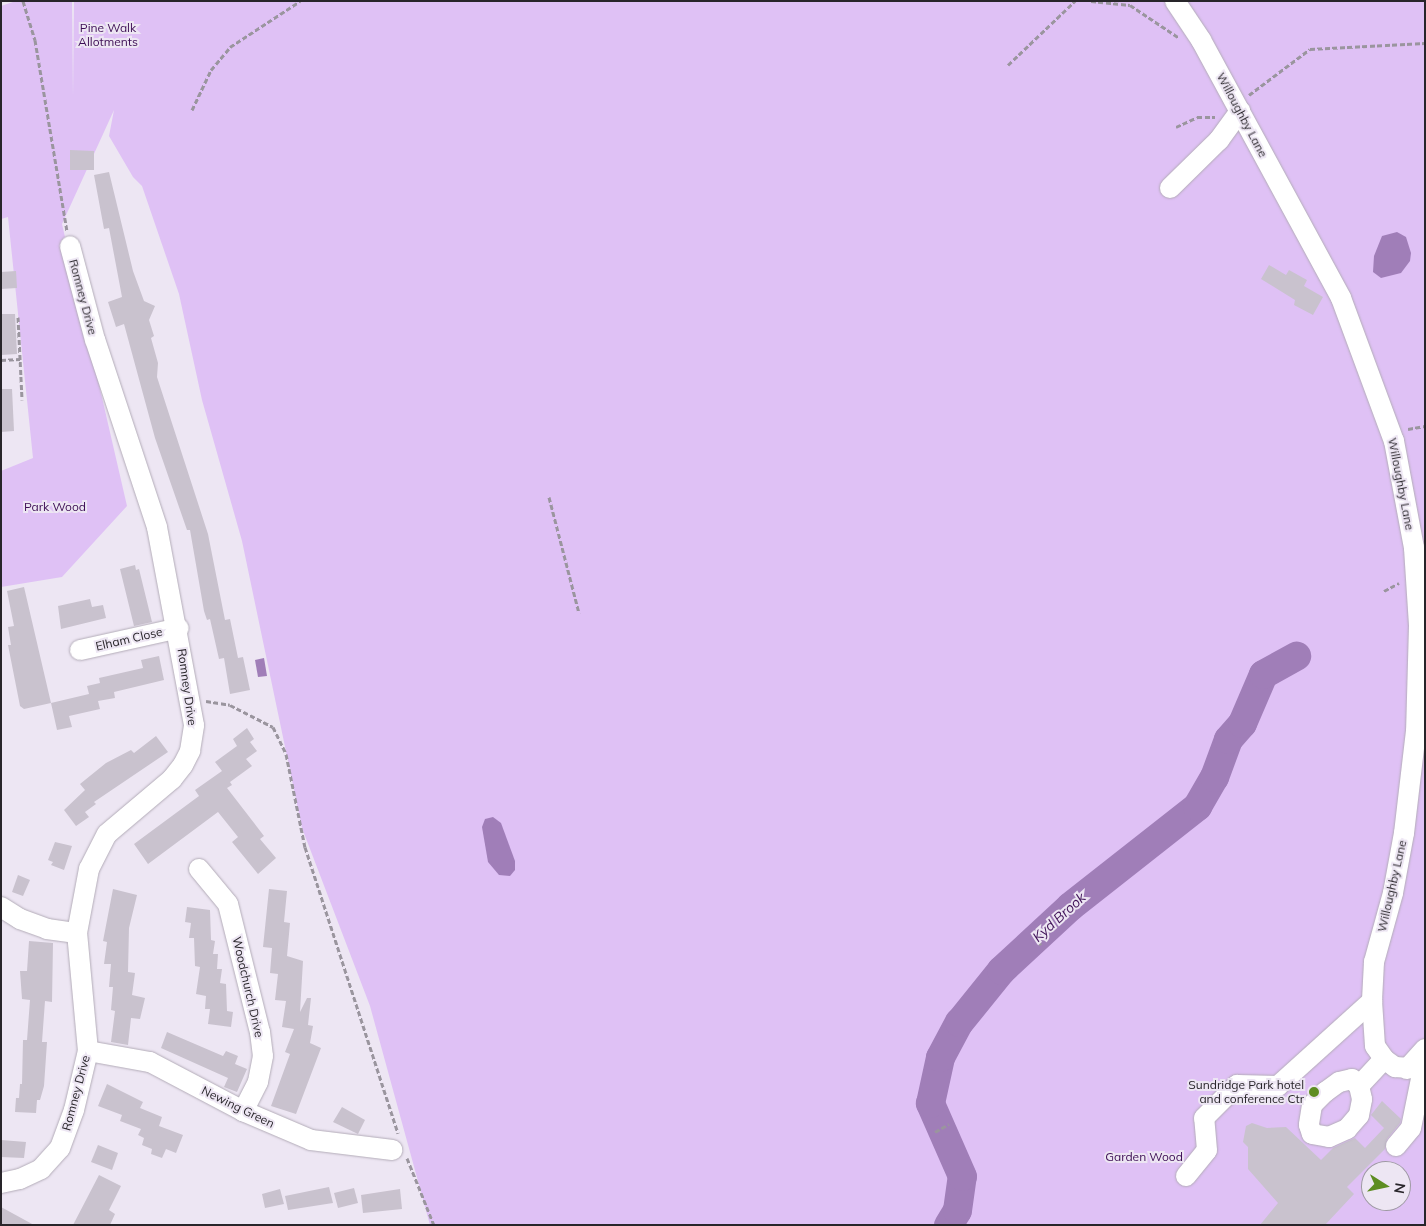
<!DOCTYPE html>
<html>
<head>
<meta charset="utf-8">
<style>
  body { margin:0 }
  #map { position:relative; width:1426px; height:1226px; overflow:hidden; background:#ede6f3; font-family:Mulish,sans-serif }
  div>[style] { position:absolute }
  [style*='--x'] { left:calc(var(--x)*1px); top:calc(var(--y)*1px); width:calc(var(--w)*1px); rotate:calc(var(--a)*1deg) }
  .green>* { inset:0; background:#dfc1f5 }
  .water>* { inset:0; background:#a07eb8 }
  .river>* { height:29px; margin:-14.5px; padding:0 14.5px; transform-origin:14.5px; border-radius:14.5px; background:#a07eb8 }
  .building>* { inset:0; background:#c9c2ce }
  .path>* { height:3px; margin-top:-1.5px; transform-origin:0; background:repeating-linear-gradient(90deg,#9a959e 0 5px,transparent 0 7.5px) }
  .roads { filter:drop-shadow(0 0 1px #b3acb8) drop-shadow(0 0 1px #b3acb8) }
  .minor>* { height:20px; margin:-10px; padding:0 10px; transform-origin:10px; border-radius:10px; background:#fff }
  .dots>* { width:14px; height:14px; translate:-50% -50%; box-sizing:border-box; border:2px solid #ede6f3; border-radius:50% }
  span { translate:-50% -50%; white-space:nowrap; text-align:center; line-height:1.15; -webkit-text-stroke:4px #ede6f3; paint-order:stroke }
  .park-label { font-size:12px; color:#3c0d54 }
  .street-label { font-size:12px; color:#28252a }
  .poi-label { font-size:12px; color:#28252a }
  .right { translate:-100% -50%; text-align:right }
  .water-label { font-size:14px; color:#3e1056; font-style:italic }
  .frame { position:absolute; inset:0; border:2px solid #28252a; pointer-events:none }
  .north { position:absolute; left:1361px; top:1161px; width:50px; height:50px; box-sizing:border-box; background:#ede6f3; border:1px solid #9e99a3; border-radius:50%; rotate:100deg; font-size:14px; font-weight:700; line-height:20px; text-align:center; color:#28252a }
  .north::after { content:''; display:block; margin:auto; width:18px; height:22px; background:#5e8d22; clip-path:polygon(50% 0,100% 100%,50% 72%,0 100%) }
</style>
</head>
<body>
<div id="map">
  <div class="green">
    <div style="clip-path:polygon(evenodd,16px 1px,72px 1px,73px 97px,74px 1px,1425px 1px,1425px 1225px,430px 1225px,370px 1006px,302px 828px,242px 541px,202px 400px,179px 294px,142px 186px,133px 177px,109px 136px,114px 110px,62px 224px,127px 506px,62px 577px,1px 587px,1px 471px,33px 458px,8px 217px,1px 219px,1px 6px,16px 1px,1371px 1171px,1401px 1171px,1401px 1201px,1371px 1201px,1371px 1171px)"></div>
  </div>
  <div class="water">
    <div style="clip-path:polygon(1397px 232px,1406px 237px,1411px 253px,1410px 261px,1401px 273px,1381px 278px,1373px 272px,1374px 256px,1382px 236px)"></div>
    <div style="clip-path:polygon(264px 658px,267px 676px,258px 677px,255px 660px)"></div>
    <div style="clip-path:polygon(493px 817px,501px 823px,515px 861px,515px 870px,510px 876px,499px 875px,488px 862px,482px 827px,485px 819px)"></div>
  </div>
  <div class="river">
    <div style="--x:948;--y:1225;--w:17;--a:-59"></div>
    <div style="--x:957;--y:1210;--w:34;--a:-82"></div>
    <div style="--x:962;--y:1176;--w:80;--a:-113.7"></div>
    <div style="--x:930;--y:1103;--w:47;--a:-77.7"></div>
    <div style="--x:940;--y:1057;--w:40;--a:-62"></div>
    <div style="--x:959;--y:1022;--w:67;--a:-51.1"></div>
    <div style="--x:1001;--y:970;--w:94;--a:-42.8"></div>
    <div style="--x:1070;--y:906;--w:162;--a:-38.2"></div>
    <div style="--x:1197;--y:806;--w:34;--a:-60"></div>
    <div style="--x:1214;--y:777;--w:40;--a:-69.8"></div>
    <div style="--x:1228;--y:739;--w:21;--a:-49"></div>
    <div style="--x:1242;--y:723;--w:53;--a:-66.8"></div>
    <div style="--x:1263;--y:674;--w:38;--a:-29"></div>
  </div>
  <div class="building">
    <div style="clip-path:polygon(70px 150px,94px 151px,94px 170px,70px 170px)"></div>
    <div style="clip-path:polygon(109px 172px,133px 271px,144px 301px,155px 306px,149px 320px,154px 336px,151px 338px,158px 363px,157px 377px,208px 534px,225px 620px,230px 619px,238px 658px,243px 657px,250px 690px,230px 694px,224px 658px,219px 659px,210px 619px,207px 620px,204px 611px,190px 530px,187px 530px,155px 438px,124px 324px,116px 327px,108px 302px,122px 297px,109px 228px,104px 229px,94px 175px)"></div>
    <div style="clip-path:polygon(1269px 265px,1286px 275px,1289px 270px,1307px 280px,1304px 286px,1323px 297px,1313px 315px,1294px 305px,1295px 300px,1261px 279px)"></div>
    <div style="clip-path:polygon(16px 271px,17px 288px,1px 289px,1px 272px)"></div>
    <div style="clip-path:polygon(1px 314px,15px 314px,17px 354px,1px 355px)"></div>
    <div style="clip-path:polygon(1px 389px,12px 389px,14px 431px,1px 432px)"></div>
    <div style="clip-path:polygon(135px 565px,136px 570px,139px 569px,152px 622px,134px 626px,120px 569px)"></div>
    <div style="clip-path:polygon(24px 587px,51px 703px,89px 694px,87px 686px,100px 683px,99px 678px,143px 668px,141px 660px,159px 656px,164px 680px,114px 692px,115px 698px,98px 701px,100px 709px,69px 716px,72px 727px,57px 730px,51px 703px,24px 709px,20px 706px,8px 645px,11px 645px,8px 627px,14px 626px,7px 591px)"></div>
    <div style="clip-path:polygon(90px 599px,92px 607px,103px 605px,106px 618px,61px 629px,58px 606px)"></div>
    <div style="clip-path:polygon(247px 728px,254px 739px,250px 742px,257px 751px,246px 759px,252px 766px,230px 782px,232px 785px,227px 788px,264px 836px,260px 839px,276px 858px,258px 874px,232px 842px,238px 837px,218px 812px,148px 864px,134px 844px,199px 796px,195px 790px,222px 771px,215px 762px,237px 746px,233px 739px)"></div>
    <div style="clip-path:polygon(156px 736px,168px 752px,94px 802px,96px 804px,85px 812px,89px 817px,76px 826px,64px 810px,85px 790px,80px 784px,106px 763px,131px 750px,134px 753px)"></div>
    <div style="clip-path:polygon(55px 842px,72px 846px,64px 870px,51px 865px,53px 862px,48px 860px)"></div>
    <div style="clip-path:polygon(18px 875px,30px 880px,23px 896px,12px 892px)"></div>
    <div style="clip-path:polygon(113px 889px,137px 895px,129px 928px,128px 972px,135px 973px,132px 995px,145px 998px,140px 1019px,131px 1018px,128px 1045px,111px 1042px,115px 1011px,111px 1010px,113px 987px,109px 987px,111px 964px,104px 964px,107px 942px,103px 941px)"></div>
    <div style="clip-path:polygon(269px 889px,287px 891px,284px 922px,290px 923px,287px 956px,303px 961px,300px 1012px,307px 998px,311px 998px,308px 1025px,313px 1026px,310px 1043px,321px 1048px,296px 1114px,271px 1106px,290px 1054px,285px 1052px,294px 1029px,282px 1027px,286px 1001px,275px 1000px,278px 974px,270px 973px,272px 948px,263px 947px)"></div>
    <div style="clip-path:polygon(187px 907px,210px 910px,211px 940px,215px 941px,213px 954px,218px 954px,217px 969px,222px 969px,220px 983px,226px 984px,227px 1011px,233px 1012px,231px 1027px,208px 1024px,210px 1009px,205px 1009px,206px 996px,196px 994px,200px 967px,195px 966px,194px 938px,189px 938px,191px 923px,185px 922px)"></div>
    <div style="clip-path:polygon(29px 941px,53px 943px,52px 1002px,45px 1001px,42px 1042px,47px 1042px,44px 1086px,40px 1100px,37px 1100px,36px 1113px,15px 1112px,16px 1098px,19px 1098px,20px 1084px,22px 1084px,23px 1040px,27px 1040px,30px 1000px,22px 999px,20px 971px,27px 971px)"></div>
    <div style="clip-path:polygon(167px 1032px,223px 1056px,226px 1051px,238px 1056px,235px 1064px,247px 1069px,237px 1092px,224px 1087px,228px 1078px,161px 1048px)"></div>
    <div style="clip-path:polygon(107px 1084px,143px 1102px,140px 1108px,162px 1117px,159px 1126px,183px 1135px,176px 1153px,166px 1149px,162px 1158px,151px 1154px,152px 1149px,142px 1145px,144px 1138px,138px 1135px,141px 1129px,120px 1121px,122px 1115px,98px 1106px)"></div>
    <div style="clip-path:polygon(1382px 1101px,1401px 1119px,1400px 1123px,1387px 1139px,1385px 1149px,1347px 1187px,1354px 1194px,1325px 1225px,1260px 1225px,1278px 1203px,1248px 1169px,1248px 1147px,1243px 1142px,1246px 1126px,1252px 1123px,1267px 1128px,1286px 1127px,1321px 1160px,1333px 1148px,1355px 1138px,1365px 1148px,1384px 1128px,1371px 1115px)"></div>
    <div style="clip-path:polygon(342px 1107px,365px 1120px,358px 1134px,333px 1122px)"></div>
    <div style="clip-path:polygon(1px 1140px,26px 1142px,24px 1158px,1px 1157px)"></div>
    <div style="clip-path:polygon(98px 1145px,118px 1153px,112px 1170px,91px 1162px)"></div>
    <div style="clip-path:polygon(99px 1175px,121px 1186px,109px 1210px,115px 1214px,110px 1225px,73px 1225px)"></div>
    <div style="clip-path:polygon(329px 1187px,333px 1203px,288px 1210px,285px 1196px)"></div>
    <div style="clip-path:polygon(354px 1188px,358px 1203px,338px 1208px,334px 1193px)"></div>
    <div style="clip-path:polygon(280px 1189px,284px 1204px,265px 1208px,262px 1194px)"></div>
    <div style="clip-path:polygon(400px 1189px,402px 1209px,363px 1213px,361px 1195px)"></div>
    <div style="clip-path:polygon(1px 1207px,34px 1225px,1px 1225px)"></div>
  </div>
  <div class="path">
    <div style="--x:23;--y:1;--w:41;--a:72.9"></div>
    <div style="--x:35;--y:40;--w:194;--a:80.5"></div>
    <div style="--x:1091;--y:1;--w:39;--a:6"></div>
    <div style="--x:1130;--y:5;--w:58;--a:33.7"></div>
    <div style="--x:1008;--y:65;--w:93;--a:-43.7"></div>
    <div style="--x:1249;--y:95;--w:76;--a:-37"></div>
    <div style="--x:1310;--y:49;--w:115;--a:-3"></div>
    <div style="--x:192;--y:110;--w:44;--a:-64.6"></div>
    <div style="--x:211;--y:70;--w:30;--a:-50"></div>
    <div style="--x:230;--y:47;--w:84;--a:-33.3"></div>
    <div style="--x:1176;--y:127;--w:23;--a:-25"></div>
    <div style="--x:1197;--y:117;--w:18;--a:0"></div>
    <div style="--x:18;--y:317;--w:83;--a:87.2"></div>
    <div style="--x:1;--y:360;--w:19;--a:-3"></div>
    <div style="--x:1408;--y:429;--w:17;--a:-10"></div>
    <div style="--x:549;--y:497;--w:120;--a:75.5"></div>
    <div style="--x:1384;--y:591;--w:17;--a:-28"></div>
    <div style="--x:206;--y:701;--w:24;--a:9"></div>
    <div style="--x:230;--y:705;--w:48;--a:27.1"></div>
    <div style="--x:273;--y:727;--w:30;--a:64"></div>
    <div style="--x:286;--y:754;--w:95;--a:78.5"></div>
    <div style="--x:305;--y:847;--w:301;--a:72"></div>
    <div style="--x:1034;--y:935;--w:12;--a:55"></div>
    <div style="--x:935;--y:1132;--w:16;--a:-30"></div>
    <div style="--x:407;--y:1158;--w:72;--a:68.1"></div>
  </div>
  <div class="roads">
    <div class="minor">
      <div style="--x:1175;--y:1;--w:47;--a:56.3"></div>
      <div style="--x:1201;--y:40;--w:294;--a:61.5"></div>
      <div style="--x:1341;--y:298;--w:153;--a:69.7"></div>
      <div style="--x:1394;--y:441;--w:109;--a:79.4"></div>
      <div style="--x:1414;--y:548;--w:78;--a:86.3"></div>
      <div style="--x:1419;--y:626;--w:105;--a:91.6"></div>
      <div style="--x:1416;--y:731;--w:103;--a:96.7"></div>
      <div style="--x:1404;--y:833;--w:61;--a:100.4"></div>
      <div style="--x:1393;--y:893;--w:72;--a:105.4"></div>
      <div style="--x:1374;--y:962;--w:39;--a:93"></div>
      <div style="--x:1372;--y:1001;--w:45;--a:86.2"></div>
      <div style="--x:1375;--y:1046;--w:16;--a:55"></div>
      <div style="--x:1384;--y:1059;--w:14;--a:36"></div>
      <div style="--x:1395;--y:1067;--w:30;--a:4"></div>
      <div style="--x:1170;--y:188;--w:69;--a:-44.4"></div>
      <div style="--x:1219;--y:140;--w:36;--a:-54"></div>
      <div style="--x:80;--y:650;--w:101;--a:-12.5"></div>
      <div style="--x:199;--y:869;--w:45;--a:50.4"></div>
      <div style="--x:228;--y:904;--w:132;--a:76"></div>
      <div style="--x:260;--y:1032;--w:24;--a:83"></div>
      <div style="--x:263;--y:1056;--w:26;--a:101"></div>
      <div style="--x:258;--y:1082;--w:33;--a:117"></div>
      <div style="--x:1;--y:907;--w:22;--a:32"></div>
      <div style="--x:20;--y:919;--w:29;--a:20"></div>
      <div style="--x:47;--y:929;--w:30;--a:8"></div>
      <div style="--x:88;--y:1051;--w:63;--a:10.1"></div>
      <div style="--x:150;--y:1062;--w:105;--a:27.8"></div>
      <div style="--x:243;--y:1111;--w:74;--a:23.1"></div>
      <div style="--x:311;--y:1140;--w:82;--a:7"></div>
      <div style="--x:1407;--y:1069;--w:27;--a:-48"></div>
      <div style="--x:1359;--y:1086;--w:10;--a:-135"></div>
      <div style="--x:1352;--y:1079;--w:13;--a:167"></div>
      <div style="--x:1339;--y:1082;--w:17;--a:144"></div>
      <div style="--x:1325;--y:1092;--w:18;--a:135"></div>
      <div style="--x:1312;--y:1105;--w:20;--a:99"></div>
      <div style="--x:1309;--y:1125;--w:9;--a:72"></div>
      <div style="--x:1312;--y:1134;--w:17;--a:10"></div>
      <div style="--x:1329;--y:1137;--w:20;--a:-24"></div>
      <div style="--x:1347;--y:1129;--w:18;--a:-49"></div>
      <div style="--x:1359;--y:1115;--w:16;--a:-79"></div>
      <div style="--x:1362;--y:1099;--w:13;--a:-103"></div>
      <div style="--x:1359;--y:1086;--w:37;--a:-47"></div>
      <div style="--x:1396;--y:1146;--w:23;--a:-50"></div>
      <div style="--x:1411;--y:1128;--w:60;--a:-78.5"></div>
      <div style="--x:1186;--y:1176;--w:33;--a:-51"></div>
      <div style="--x:1207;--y:1150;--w:32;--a:-95"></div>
      <div style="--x:1204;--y:1118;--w:47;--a:-45"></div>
      <div style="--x:1237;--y:1085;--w:41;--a:1.4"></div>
      <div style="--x:1278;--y:1086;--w:127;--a:-42.1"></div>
      <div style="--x:1;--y:1183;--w:19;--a:-12"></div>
      <div style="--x:20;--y:1179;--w:23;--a:-25"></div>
      <div style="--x:41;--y:1169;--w:28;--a:-48"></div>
      <div style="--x:60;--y:1148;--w:40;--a:-69.8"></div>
      <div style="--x:74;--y:1110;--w:61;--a:-76.7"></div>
      <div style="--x:88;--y:1051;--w:119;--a:-95.3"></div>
      <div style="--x:77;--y:933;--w:65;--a:-79.4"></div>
      <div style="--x:89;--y:869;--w:39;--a:-63"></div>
      <div style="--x:107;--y:834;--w:85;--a:-40.2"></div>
      <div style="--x:172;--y:779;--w:18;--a:-52"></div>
      <div style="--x:183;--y:765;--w:16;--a:-63"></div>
      <div style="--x:190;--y:751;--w:26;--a:-81"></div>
      <div style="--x:194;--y:725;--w:201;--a:-100.6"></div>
      <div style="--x:157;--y:527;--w:197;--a:-108.3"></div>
      <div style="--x:95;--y:340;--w:97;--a:-104.9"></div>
    </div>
  </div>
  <div class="dots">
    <div style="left:1314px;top:1092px;background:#5e8d22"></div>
  </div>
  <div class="park-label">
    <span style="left:108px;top:35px">Pine Walk<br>Allotments</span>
    <span style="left:55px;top:507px">Park Wood</span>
    <span style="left:1144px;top:1157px">Garden Wood</span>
  </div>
  <div class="street-label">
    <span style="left:1242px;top:115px;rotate:62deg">Willoughby Lane</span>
    <span style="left:83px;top:297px;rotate:75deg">Romney Drive</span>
    <span style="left:1401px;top:484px;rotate:79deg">Willoughby Lane</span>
    <span style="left:129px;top:639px;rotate:-13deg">Elham Close</span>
    <span style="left:187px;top:687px;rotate:82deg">Romney Drive</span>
    <span style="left:1392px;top:886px;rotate:-77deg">Willoughby Lane</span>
    <span style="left:248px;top:987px;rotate:77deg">Woodchurch Drive</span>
    <span style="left:76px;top:1093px;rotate:-75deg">Romney Drive</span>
    <span style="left:238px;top:1107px;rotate:26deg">Newing Green</span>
  </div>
  <div class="poi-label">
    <span class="right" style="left:1304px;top:1092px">Sundridge Park hotel<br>and conference Ctr</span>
  </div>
  <div class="water-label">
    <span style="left:1059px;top:917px;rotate:-42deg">Kyd Brook</span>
  </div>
  <div class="frame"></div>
  <div class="north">N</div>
</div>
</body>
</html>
